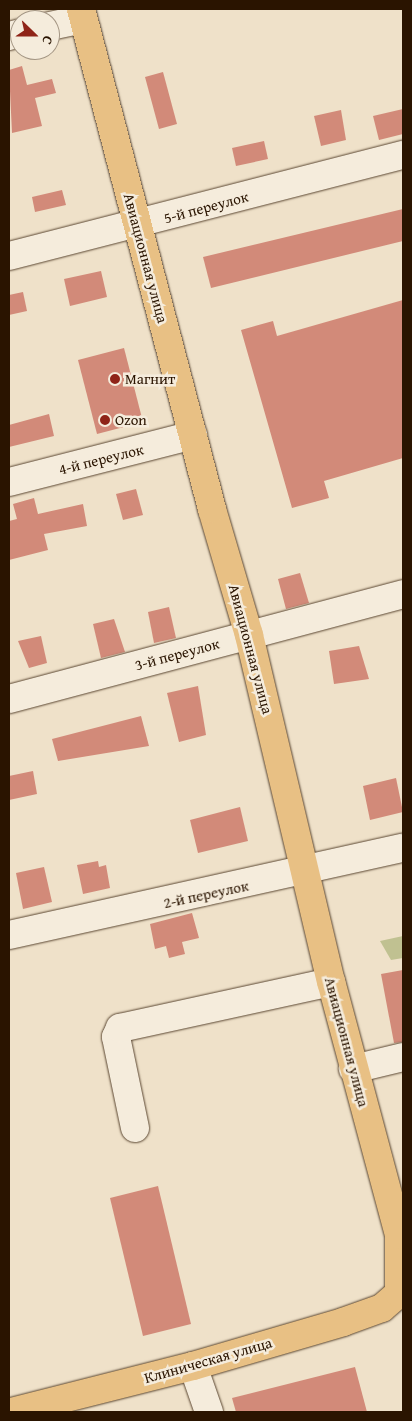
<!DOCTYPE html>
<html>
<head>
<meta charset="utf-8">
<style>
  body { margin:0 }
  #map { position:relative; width:412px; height:1421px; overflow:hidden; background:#efe1c9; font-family:"Gentium Book Plus",serif }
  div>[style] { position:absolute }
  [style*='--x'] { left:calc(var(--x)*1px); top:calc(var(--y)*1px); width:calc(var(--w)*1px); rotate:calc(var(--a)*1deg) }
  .green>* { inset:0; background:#c0c191 }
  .building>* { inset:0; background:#d28a79 }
  .roads { filter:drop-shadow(0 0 1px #5b4732) drop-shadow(0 0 1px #5b4732) }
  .minor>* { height:28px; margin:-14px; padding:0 14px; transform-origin:14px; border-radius:14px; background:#f5ecdc }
  .major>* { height:28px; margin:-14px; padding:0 14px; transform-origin:14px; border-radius:14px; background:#e8c084 }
  .dots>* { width:14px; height:14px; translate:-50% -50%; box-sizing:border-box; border:2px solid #f5ecdc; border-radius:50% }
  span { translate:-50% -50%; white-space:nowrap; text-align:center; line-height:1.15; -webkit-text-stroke:5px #f5ecdc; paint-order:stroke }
  .street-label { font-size:15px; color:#2a1400 }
  .poi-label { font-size:15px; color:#2a1400 }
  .left { translate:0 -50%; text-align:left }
  .frame { position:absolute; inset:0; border:10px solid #2a1400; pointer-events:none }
  .north { position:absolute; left:10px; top:10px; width:50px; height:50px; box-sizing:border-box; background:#f5ecdc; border:1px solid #a49684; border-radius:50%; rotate:112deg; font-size:14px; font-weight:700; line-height:20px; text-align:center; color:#2a1400 }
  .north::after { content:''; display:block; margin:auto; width:18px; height:22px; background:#8f2418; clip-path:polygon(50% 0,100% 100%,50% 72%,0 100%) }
</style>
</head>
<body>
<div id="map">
  <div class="green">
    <div style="clip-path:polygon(403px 936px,403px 958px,391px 960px,380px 941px)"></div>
  </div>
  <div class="building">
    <div style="clip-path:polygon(22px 66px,27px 85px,52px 79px,56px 93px,35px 98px,42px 126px,12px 133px,9px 70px)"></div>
    <div style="clip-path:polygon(163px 72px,177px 124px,159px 129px,145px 77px)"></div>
    <div style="clip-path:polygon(403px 109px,403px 134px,379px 140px,373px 116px)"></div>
    <div style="clip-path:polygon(341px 110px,346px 140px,321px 146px,314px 116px)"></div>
    <div style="clip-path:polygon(264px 141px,268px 159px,236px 166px,232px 148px)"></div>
    <div style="clip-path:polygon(62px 190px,66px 205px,35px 212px,32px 197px)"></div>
    <div style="clip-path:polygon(403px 209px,403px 241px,211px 288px,203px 257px)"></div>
    <div style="clip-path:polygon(101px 271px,107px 297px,70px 306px,64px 279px)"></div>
    <div style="clip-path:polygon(23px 292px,27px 311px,9px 315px,9px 295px)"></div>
    <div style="clip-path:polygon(403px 300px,403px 458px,324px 481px,329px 498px,292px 508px,241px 330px,273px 321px,277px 336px)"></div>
    <div style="clip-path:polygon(124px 348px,143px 422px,97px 434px,78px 360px)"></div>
    <div style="clip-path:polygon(49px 414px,54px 436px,9px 447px,9px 425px)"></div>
    <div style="clip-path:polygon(136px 489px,143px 515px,123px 520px,116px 494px)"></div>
    <div style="clip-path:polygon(34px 498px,38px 514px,83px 504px,87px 526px,44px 534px,48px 550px,9px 560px,9px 521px,17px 519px,13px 504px)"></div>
    <div style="clip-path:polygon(300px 573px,309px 603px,286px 609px,278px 579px)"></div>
    <div style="clip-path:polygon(169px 607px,176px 638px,154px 643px,148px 612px)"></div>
    <div style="clip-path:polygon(114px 619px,125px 652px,101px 658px,93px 624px)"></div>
    <div style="clip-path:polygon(41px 636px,47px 663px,29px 668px,18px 641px)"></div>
    <div style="clip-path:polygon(359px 646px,369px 679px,334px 684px,329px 651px)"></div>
    <div style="clip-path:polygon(198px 686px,206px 735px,179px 742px,167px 693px)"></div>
    <div style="clip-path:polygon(141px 716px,149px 746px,58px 761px,52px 739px)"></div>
    <div style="clip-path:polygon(33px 771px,37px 794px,9px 800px,9px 776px)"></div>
    <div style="clip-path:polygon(396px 778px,403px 812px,370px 820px,363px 786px)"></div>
    <div style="clip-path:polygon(240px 807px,248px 841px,198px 853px,190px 820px)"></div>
    <div style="clip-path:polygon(98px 861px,99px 867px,106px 865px,110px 888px,83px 894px,77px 865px)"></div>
    <div style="clip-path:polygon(44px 867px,52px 902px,23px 909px,16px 873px)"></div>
    <div style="clip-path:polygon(192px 913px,199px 938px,182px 942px,185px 954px,169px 958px,166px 946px,155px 949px,150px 924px)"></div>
    <div style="clip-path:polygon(403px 970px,403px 1042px,394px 1043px,381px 974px)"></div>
    <div style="clip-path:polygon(158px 1186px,191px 1324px,143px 1336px,110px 1198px)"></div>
    <div style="clip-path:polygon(355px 1367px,367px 1412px,236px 1412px,232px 1398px)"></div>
  </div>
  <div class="roads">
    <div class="minor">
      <div style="--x:50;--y:26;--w:34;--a:-12"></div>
      <div style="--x:9;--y:36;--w:11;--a:-15"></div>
      <div style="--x:9;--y:256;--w:407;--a:-14.4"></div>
      <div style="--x:9;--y:482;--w:190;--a:-14.3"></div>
      <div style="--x:9;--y:699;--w:408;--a:-14.9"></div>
      <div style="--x:9;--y:935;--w:403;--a:-12.5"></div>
      <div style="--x:353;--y:1069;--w:51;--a:-13.5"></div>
      <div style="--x:135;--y:1128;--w:93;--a:-101.8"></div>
      <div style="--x:116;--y:1037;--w:10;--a:-66"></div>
      <div style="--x:120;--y:1028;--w:216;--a:-12.3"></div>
      <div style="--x:193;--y:1366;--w:49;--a:70.8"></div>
    </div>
    <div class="major">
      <div style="--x:11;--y:1412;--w:188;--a:-14.2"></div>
      <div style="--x:193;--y:1366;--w:156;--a:-16.3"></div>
      <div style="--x:343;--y:1322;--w:41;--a:-19.7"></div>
      <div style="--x:382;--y:1308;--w:23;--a:-41"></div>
      <div style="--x:399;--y:1293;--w:58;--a:-90"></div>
      <div style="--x:399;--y:1235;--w:262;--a:-105"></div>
      <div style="--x:331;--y:982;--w:357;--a:-103.3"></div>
      <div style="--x:249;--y:635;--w:131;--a:-106.4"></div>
      <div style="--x:212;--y:509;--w:517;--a:-104.68"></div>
    </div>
  </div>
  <div class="dots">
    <div style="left:115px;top:379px;background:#8f2418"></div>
    <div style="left:105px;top:420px;background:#8f2418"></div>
  </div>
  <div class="street-label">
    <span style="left:206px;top:207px;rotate:-15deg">5-й переулок</span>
    <span style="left:146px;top:258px;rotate:75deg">Авиационная улица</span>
    <span style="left:101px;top:459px;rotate:-14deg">4-й переулок</span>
    <span style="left:251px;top:649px;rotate:75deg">Авиационная улица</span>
    <span style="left:177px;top:654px;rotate:-15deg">3-й переулок</span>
    <span style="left:206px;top:894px;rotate:-12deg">2-й переулок</span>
    <span style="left:347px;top:1042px;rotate:75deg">Авиационная улица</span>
    <span style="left:208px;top:1360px;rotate:-16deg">Клиническая улица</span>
  </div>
  <div class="poi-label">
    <span class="left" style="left:125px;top:379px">Магнит</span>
    <span class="left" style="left:115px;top:420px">Ozon</span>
  </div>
  <div class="frame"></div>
  <div class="north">С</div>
</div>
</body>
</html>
